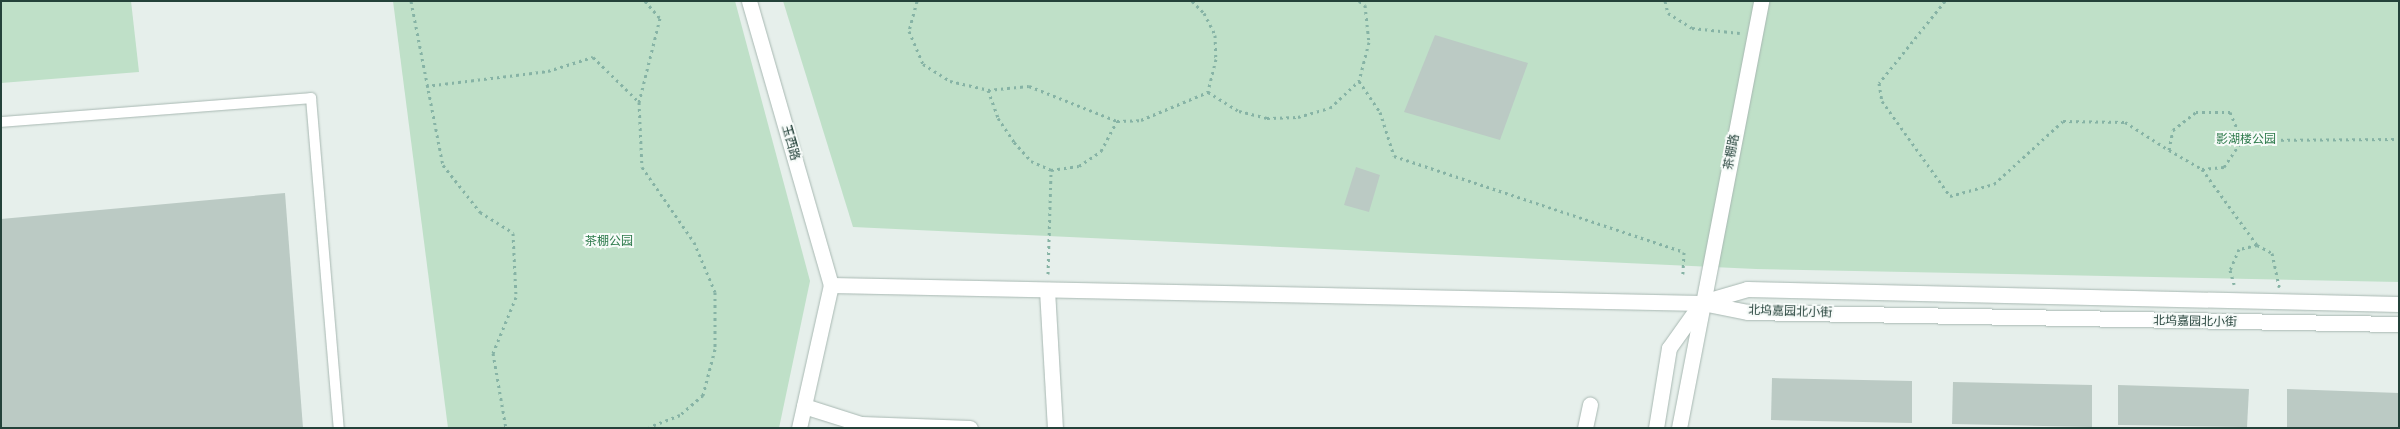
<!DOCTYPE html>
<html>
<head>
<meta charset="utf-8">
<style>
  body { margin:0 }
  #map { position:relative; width:2400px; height:429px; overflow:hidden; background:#e6efeb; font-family:"Public Sans","Noto Sans SC",sans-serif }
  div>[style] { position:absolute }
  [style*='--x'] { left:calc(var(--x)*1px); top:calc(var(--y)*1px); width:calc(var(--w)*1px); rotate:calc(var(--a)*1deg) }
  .green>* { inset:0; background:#bfe0c8 }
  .building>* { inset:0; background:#bbcac4 }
  .path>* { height:3px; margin-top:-1.5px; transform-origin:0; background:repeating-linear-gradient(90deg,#86b3a5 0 2.5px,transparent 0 6.5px) }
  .roads { filter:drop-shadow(0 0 1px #a8b8b2) drop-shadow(0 0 1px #a8b8b2) }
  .service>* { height:10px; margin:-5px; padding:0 5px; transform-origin:5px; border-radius:5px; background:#fff }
  .minor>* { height:15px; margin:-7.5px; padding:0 7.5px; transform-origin:7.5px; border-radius:7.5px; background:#fff }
  .tertiary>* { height:15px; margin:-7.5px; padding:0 7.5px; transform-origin:7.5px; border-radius:7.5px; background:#fff }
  span { translate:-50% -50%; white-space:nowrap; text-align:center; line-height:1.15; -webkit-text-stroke:4px #f7fbf9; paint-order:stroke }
  .park-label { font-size:12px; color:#2d7a4b }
  .street-label { font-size:12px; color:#24423a }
  .frame { position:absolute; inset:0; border:2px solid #24423a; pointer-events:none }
</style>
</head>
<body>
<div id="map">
  <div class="green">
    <div style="clip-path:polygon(1px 1px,131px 1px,139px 72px,1px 83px)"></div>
    <div style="clip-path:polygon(393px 1px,735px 1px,810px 281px,779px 428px,448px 428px)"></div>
    <div style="clip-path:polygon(783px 1px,2399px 1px,2399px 282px,1756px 269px,853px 227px)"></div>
  </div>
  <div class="building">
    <div style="clip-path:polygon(1435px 35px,1528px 63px,1500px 140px,1404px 112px)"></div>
    <div style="clip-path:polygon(1356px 167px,1380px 175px,1369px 212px,1344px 205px)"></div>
    <div style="clip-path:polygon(285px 193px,303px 428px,1px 428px,1px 219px)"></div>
    <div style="clip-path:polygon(1772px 378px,1912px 381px,1912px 423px,1771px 420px)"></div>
    <div style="clip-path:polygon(1953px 382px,2092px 385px,2092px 427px,1952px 424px)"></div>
    <div style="clip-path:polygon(2118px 385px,2249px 389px,2247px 427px,2118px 425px)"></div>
    <div style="clip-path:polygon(2287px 389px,2399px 393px,2399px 428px,2287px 428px)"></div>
  </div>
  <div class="path">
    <div style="--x:411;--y:1;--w:167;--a:79"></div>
    <div style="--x:443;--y:165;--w:60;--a:51.8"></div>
    <div style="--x:480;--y:212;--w:39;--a:32"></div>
    <div style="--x:513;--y:233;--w:64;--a:87.3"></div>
    <div style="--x:516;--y:297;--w:61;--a:112.3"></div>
    <div style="--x:493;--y:353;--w:76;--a:80.2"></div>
    <div style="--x:645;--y:1;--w:23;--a:49"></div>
    <div style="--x:660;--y:18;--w:87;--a:104"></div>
    <div style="--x:639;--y:102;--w:65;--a:87.4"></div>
    <div style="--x:642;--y:167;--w:91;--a:55.3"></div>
    <div style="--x:694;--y:242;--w:54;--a:67.2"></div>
    <div style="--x:715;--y:292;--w:57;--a:90"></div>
    <div style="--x:715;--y:349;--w:48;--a:104.6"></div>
    <div style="--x:703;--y:395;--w:30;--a:139"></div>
    <div style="--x:680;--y:415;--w:33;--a:159"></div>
    <div style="--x:917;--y:1;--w:31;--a:105"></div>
    <div style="--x:909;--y:31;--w:36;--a:67"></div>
    <div style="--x:923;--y:64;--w:32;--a:32"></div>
    <div style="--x:950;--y:81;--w:39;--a:13"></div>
    <div style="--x:988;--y:90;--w:41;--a:-5.6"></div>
    <div style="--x:1029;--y:86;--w:95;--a:21.7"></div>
    <div style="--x:1117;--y:121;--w:24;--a:-2"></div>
    <div style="--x:1141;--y:120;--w:73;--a:-22.7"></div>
    <div style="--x:1208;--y:92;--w:36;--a:32"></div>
    <div style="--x:1239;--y:111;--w:29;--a:14"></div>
    <div style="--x:1267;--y:118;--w:31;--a:-2"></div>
    <div style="--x:1298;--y:117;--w:33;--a:-16"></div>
    <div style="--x:1330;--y:108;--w:40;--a:-43"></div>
    <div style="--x:1192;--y:1;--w:17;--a:45"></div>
    <div style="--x:1204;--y:13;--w:25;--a:63"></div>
    <div style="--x:1215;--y:35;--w:24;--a:88"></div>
    <div style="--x:1216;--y:59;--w:34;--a:104"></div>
    <div style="--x:1359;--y:1;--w:7;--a:34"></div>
    <div style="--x:1365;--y:5;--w:37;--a:84"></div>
    <div style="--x:1369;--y:42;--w:40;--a:104.4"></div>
    <div style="--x:1359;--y:81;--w:37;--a:56"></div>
    <div style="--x:1380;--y:112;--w:46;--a:72.3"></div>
    <div style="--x:1394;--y:156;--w:305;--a:18.3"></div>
    <div style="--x:1684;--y:252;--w:22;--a:93"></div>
    <div style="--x:1665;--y:1;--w:12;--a:76"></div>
    <div style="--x:1668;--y:13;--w:28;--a:32"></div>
    <div style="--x:1692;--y:28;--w:48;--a:5.9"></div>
    <div style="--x:1945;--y:1;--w:105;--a:128.8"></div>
    <div style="--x:1879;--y:83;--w:18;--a:81"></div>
    <div style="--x:1882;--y:101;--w:117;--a:54.4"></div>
    <div style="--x:1950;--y:196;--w:46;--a:-15.3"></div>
    <div style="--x:1994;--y:184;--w:93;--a:-42.4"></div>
    <div style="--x:2063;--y:121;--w:62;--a:0.9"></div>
    <div style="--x:2125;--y:122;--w:52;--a:32.5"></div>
    <div style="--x:2169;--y:150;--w:20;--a:-79"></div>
    <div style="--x:2173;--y:130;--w:29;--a:-38"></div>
    <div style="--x:2196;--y:112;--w:34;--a:0"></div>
    <div style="--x:2230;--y:112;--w:30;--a:67"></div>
    <div style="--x:2242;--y:140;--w:157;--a:-0.4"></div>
    <div style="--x:426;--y:86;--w:123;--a:-7"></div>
    <div style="--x:548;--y:71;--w:47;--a:-17.3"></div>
    <div style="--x:593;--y:57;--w:64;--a:44.4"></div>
    <div style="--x:988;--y:90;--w:30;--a:70"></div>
    <div style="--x:998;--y:118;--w:29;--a:56"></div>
    <div style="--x:1014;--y:142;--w:25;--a:48"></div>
    <div style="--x:1031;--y:161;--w:22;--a:24"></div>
    <div style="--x:1051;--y:170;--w:28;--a:-8"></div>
    <div style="--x:1079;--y:166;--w:27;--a:-34"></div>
    <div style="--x:1101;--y:151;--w:34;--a:-62"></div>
    <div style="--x:2169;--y:150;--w:38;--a:30"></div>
    <div style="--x:2202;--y:169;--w:22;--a:-5"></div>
    <div style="--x:2224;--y:167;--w:32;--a:-56"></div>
    <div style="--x:2202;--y:169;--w:94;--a:54.1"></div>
    <div style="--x:2257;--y:245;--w:18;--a:167"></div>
    <div style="--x:2239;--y:249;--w:23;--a:113"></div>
    <div style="--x:2230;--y:270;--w:15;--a:74"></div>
    <div style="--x:2257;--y:245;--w:17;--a:28"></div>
    <div style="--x:2272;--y:253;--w:35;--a:78"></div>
    <div style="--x:1048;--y:274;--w:104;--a:-88.3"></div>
  </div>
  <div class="roads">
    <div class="service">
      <div style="--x:1;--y:122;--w:311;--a:-4.4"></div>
      <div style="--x:311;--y:98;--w:331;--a:85.2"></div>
    </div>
    <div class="minor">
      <div style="--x:749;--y:1;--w:296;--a:73.9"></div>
      <div style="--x:1047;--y:290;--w:138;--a:86.7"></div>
      <div style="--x:804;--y:406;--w:60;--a:17.5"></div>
      <div style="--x:861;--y:424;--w:109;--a:2.1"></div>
      <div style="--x:1585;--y:428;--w:24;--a:-78"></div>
    </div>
    <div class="tertiary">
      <div style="--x:1706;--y:301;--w:43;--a:-16.3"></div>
      <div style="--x:1747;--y:289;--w:652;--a:1.32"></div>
      <div style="--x:799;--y:428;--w:147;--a:-77.4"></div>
      <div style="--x:831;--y:285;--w:871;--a:1.18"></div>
      <div style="--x:1702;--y:303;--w:47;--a:11.1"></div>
      <div style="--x:1748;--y:312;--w:651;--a:1.06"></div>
      <div style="--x:1656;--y:428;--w:81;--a:-80.8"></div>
      <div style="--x:1669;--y:348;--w:52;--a:-54.5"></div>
      <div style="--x:1679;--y:428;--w:435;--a:-79.1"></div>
    </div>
  </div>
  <div class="park-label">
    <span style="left:2246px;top:140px">影湖楼公园</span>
    <span style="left:609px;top:242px">茶棚公园</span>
  </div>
  <div class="street-label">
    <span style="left:790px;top:143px;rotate:74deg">玉西路</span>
    <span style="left:1732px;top:152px;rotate:-79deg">茶棚路</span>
    <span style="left:1790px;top:312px;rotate:2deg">北坞嘉园北小街</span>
    <span style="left:2195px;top:322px;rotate:1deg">北坞嘉园北小街</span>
  </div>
  <div class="frame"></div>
</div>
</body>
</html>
